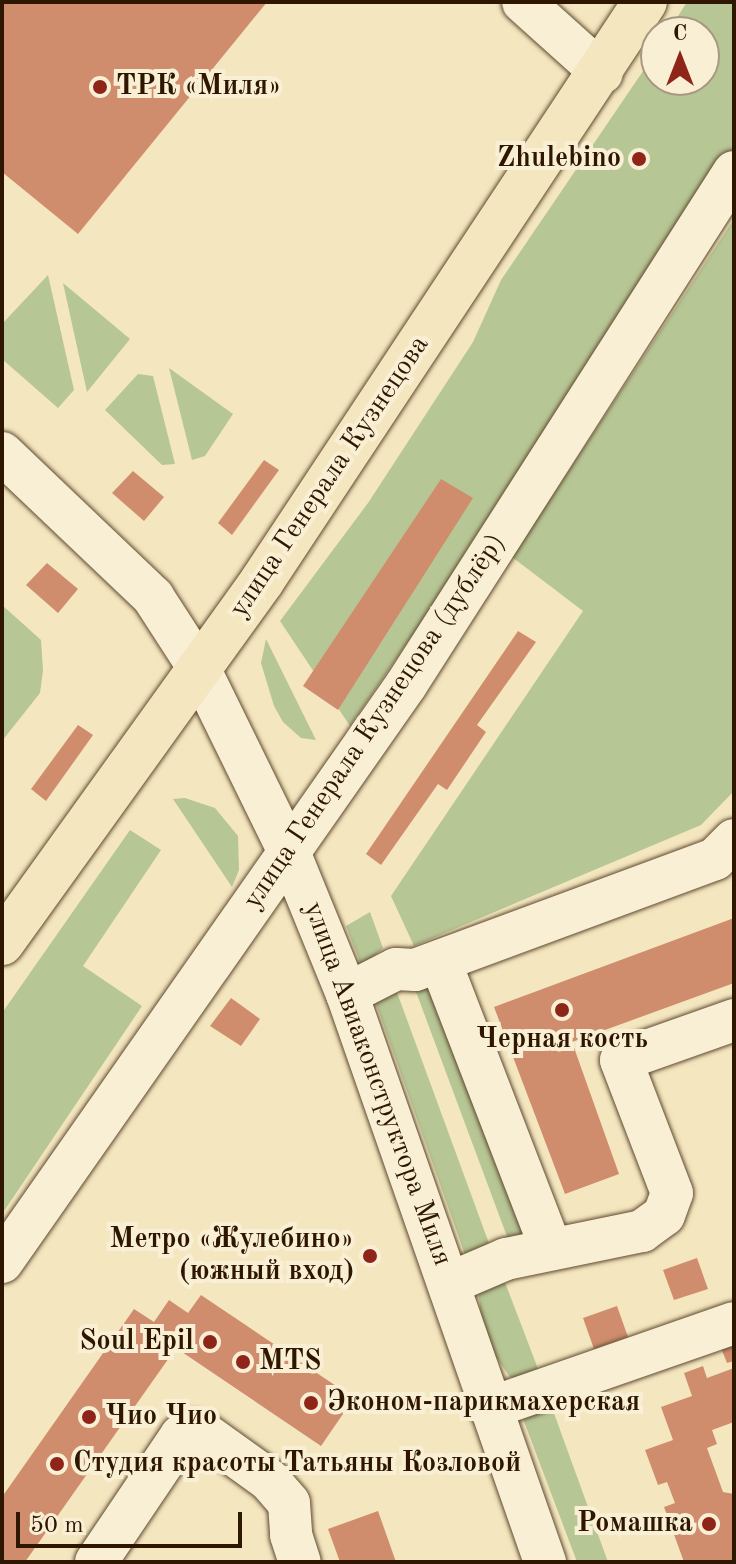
<!DOCTYPE html>
<html>
<head>
<meta charset="utf-8">
<style>
  body { margin:0 }
  #map { position:relative; width:736px; height:1564px; overflow:hidden; background:#f4e6bf; font-family:"Old Standard TT",serif }
  div>[style] { position:absolute }
  [style*='--x'] { left:calc(var(--x)*1px); top:calc(var(--y)*1px); width:calc(var(--w)*1px); rotate:calc(var(--a)*1deg) }
  .green>* { inset:0; background:#b7c695 }
  .building>* { inset:0; background:#d08d6e }
  .roads { filter:drop-shadow(0 0 2px #604a30) drop-shadow(0 0 2px #604a30) }
  .minor>* { height:42px; margin:-21px; padding:0 21px; transform-origin:21px; border-radius:21px; background:#f8efd5 }
  .major>* { height:44px; margin:-22px; padding:0 22px; transform-origin:22px; border-radius:22px; background:#f4e6bf }
  .dots>* { width:22px; height:22px; translate:-50% -50%; box-sizing:border-box; border:4px solid #f8efd5; border-radius:50% }
  span { translate:-50% -50%; white-space:nowrap; text-align:center; line-height:1.15; -webkit-text-stroke:8px #f8efd5; paint-order:stroke }
  .poi-label { font-size:28px; color:#2f1601; font-weight:700 }
  .left { translate:0 -50%; text-align:left }
  .right { translate:-100% -50%; text-align:right }
  .street-label { font-size:28px; color:#2f1601 }
  .frame { position:absolute; inset:0; border:4px solid #2f1601; pointer-events:none }
  .north { position:absolute; left:640px; top:16px; width:80px; height:80px; box-sizing:border-box; background:#f8efd5; border:2px solid #a89880; border-radius:50%; rotate:0deg; font-size:22px; font-weight:700; line-height:32px; text-align:center; color:#2f1601 }
  .north::after { content:''; display:block; margin:auto; width:28px; height:36px; background:#8f2418; clip-path:polygon(50% 0,100% 100%,50% 72%,0 100%) }
  .scale { position:absolute; left:16px; top:1512px; width:226px; height:36px; box-sizing:border-box; border:4px solid #2f1601; border-top:0; padding-left:10px; font-size:24px; line-height:28px; white-space:nowrap; color:#2f1601; -webkit-text-stroke:6px #f8efd5; paint-order:stroke }
</style>
</head>
<body>
<div id="map">
  <div class="green">
    <div style="clip-path:polygon(687px 2px,734px 2px,734px 149px,560px 421px,350px 726px,280px 621px,368px 503px,473px 342px,501px 280px,656px 52px,656px 80px,704px 80px,704px 32px,668px 32px)"></div>
    <div style="clip-path:polygon(734px 219px,734px 791px,701px 825px,414px 946px,391px 896px,583px 611px,512px 557px)"></div>
    <div style="clip-path:polygon(48px 275px,74px 390px,58px 408px,2px 359px,2px 324px)"></div>
    <div style="clip-path:polygon(63px 283px,130px 339px,87px 392px)"></div>
    <div style="clip-path:polygon(169px 368px,233px 414px,205px 456px,192px 460px)"></div>
    <div style="clip-path:polygon(138px 374px,153px 376px,175px 464px,162px 465px,105px 410px)"></div>
    <div style="clip-path:polygon(2px 605px,41px 640px,43px 670px,40px 693px,2px 741px)"></div>
    <div style="clip-path:polygon(266px 639px,316px 740px,301px 738px,283px 722px,274px 706px,261px 663px)"></div>
    <div style="clip-path:polygon(185px 798px,215px 808px,238px 836px,239px 870px,232px 887px,173px 799px)"></div>
    <div style="clip-path:polygon(130px 830px,161px 850px,83px 966px,142px 1006px,2px 1214px,2px 1013px)"></div>
    <div style="clip-path:polygon(370px 912px,383px 948px,362px 967px,346px 926px)"></div>
    <div style="clip-path:polygon(426px 979px,525px 1222px,522px 1242px,512px 1250px,412px 981px)"></div>
    <div style="clip-path:polygon(395px 987px,494px 1257px,469px 1266px,373px 995px)"></div>
    <div style="clip-path:polygon(501px 1272px,540px 1374px,529px 1379px,510px 1377px,493px 1353px,481px 1317px,478px 1288px)"></div>
    <div style="clip-path:polygon(551px 1405px,608px 1562px,577px 1562px,522px 1416px)"></div>
  </div>
  <div class="building">
    <div style="clip-path:polygon(2px 2px,267px 2px,78px 234px,2px 172px)"></div>
    <div style="clip-path:polygon(264px 460px,279px 470px,232px 535px,218px 523px)"></div>
    <div style="clip-path:polygon(133px 471px,164px 497px,144px 521px,112px 493px)"></div>
    <div style="clip-path:polygon(441px 479px,473px 498px,338px 710px,303px 686px)"></div>
    <div style="clip-path:polygon(47px 563px,78px 589px,58px 613px,26px 585px)"></div>
    <div style="clip-path:polygon(518px 631px,536px 642px,477px 725px,486px 732px,447px 790px,438px 784px,381px 865px,366px 854px)"></div>
    <div style="clip-path:polygon(78px 725px,93px 735px,46px 801px,31px 789px)"></div>
    <div style="clip-path:polygon(734px 918px,734px 983px,572px 1042px,619px 1174px,565px 1194px,494px 1007px)"></div>
    <div style="clip-path:polygon(231px 998px,260px 1019px,241px 1046px,210px 1026px)"></div>
    <div style="clip-path:polygon(697px 1258px,708px 1289px,674px 1300px,663px 1270px)"></div>
    <div style="clip-path:polygon(201px 1295px,354px 1398px,321px 1446px,176px 1348px,25px 1562px,2px 1562px,2px 1497px,134px 1309px,154px 1322px,169px 1300px,188px 1313px)"></div>
    <div style="clip-path:polygon(617px 1306px,628px 1337px,594px 1349px,583px 1318px)"></div>
    <div style="clip-path:polygon(734px 1344px,734px 1361px,727px 1363px,721px 1348px)"></div>
    <div style="clip-path:polygon(703px 1366px,707px 1378px,734px 1368px,734px 1422px,712px 1430px,717px 1444px,707px 1448px,723px 1492px,734px 1494px,734px 1562px,684px 1562px,664px 1507px,675px 1503px,667px 1482px,658px 1485px,645px 1450px,673px 1440px,661px 1407px,692px 1396px,684px 1373px)"></div>
    <div style="clip-path:polygon(378px 1511px,396px 1562px,340px 1562px,328px 1529px)"></div>
  </div>
  <div class="roads">
    <div class="minor">
      <div style="--x:523;--y:2;--w:106;--a:41.9"></div>
      <div style="--x:2;--y:453;--w:209;--a:43.6"></div>
      <div style="--x:153;--y:597;--w:85;--a:57.1"></div>
      <div style="--x:199;--y:668;--w:205;--a:63.9"></div>
      <div style="--x:289;--y:852;--w:153;--a:67.8"></div>
      <div style="--x:347;--y:994;--w:602;--a:70.78"></div>
      <div style="--x:440;--y:961;--w:309;--a:68.9"></div>
      <div style="--x:347;--y:994;--w:55;--a:-27"></div>
      <div style="--x:396;--y:969;--w:19;--a:3"></div>
      <div style="--x:415;--y:970;--w:320;--a:-20.3"></div>
      <div style="--x:715;--y:859;--w:27;--a:-45"></div>
      <div style="--x:2;--y:1262;--w:704;--a:-55"></div>
      <div style="--x:406;--y:685;--w:609;--a:-57.41"></div>
      <div style="--x:450;--y:1283;--w:61;--a:-23.2"></div>
      <div style="--x:506;--y:1259;--w:139;--a:-11.6"></div>
      <div style="--x:642;--y:1231;--w:27;--a:-36"></div>
      <div style="--x:664;--y:1215;--w:23;--a:-70"></div>
      <div style="--x:672;--y:1193;--w:142;--a:-111"></div>
      <div style="--x:621;--y:1060;--w:120;--a:-19.5"></div>
      <div style="--x:490;--y:1408;--w:258;--a:-19.2"></div>
      <div style="--x:96;--y:1562;--w:152;--a:-56"></div>
      <div style="--x:181;--y:1436;--w:12;--a:-24"></div>
      <div style="--x:192;--y:1431;--w:13;--a:13"></div>
      <div style="--x:205;--y:1434;--w:79;--a:35.7"></div>
      <div style="--x:269;--y:1480;--w:30;--a:49"></div>
      <div style="--x:289;--y:1503;--w:32;--a:86"></div>
      <div style="--x:291;--y:1535;--w:28;--a:72"></div>
    </div>
    <div class="major">
      <div style="--x:2;--y:943;--w:446;--a:-54.3"></div>
      <div style="--x:262;--y:581;--w:694;--a:-56.52"></div>
    </div>
  </div>
  <div class="dots">
    <div style="left:100px;top:87px;background:#8f2418"></div>
    <div style="left:639px;top:159px;background:#8f2418"></div>
    <div style="left:562px;top:1010px;background:#8f2418"></div>
    <div style="left:370px;top:1256px;background:#8f2418"></div>
    <div style="left:210px;top:1342px;background:#8f2418"></div>
    <div style="left:243px;top:1362px;background:#8f2418"></div>
    <div style="left:311px;top:1403px;background:#8f2418"></div>
    <div style="left:89px;top:1417px;background:#8f2418"></div>
    <div style="left:57px;top:1464px;background:#8f2418"></div>
    <div style="left:709px;top:1524px;background:#8f2418"></div>
  </div>
  <div class="poi-label">
    <span class="left" style="left:116px;top:87px">ТРК «Миля»</span>
    <span class="right" style="left:621px;top:159px">Zhulebino</span>
    <span style="left:562px;top:1040px">Черная кость</span>
    <span class="right" style="left:354px;top:1256px">Метро «Жулебино»<br>(южный вход)</span>
    <span class="right" style="left:194px;top:1342px">Soul Epil</span>
    <span class="left" style="left:259px;top:1362px">MTS</span>
    <span class="left" style="left:327px;top:1403px">Эконом-парикмахерская</span>
    <span class="left" style="left:105px;top:1417px">Чио Чио</span>
    <span class="left" style="left:73px;top:1464px">Студия красоты Татьяны Козловой</span>
    <span class="right" style="left:693px;top:1524px">Ромашка</span>
  </div>
  <div class="street-label">
    <span style="left:330px;top:477px;rotate:-56deg">улица Генерала Кузнецова</span>
    <span style="left:375px;top:722px;rotate:-56deg">улица Генерала Кузнецова (дублёр)</span>
    <span style="left:377px;top:1084px;rotate:70deg">улица Авиаконструктора Миля</span>
  </div>
  <div class="frame"></div>
  <div class="north">С</div>
  <div class="scale">50 m</div>
</div>
</body>
</html>
